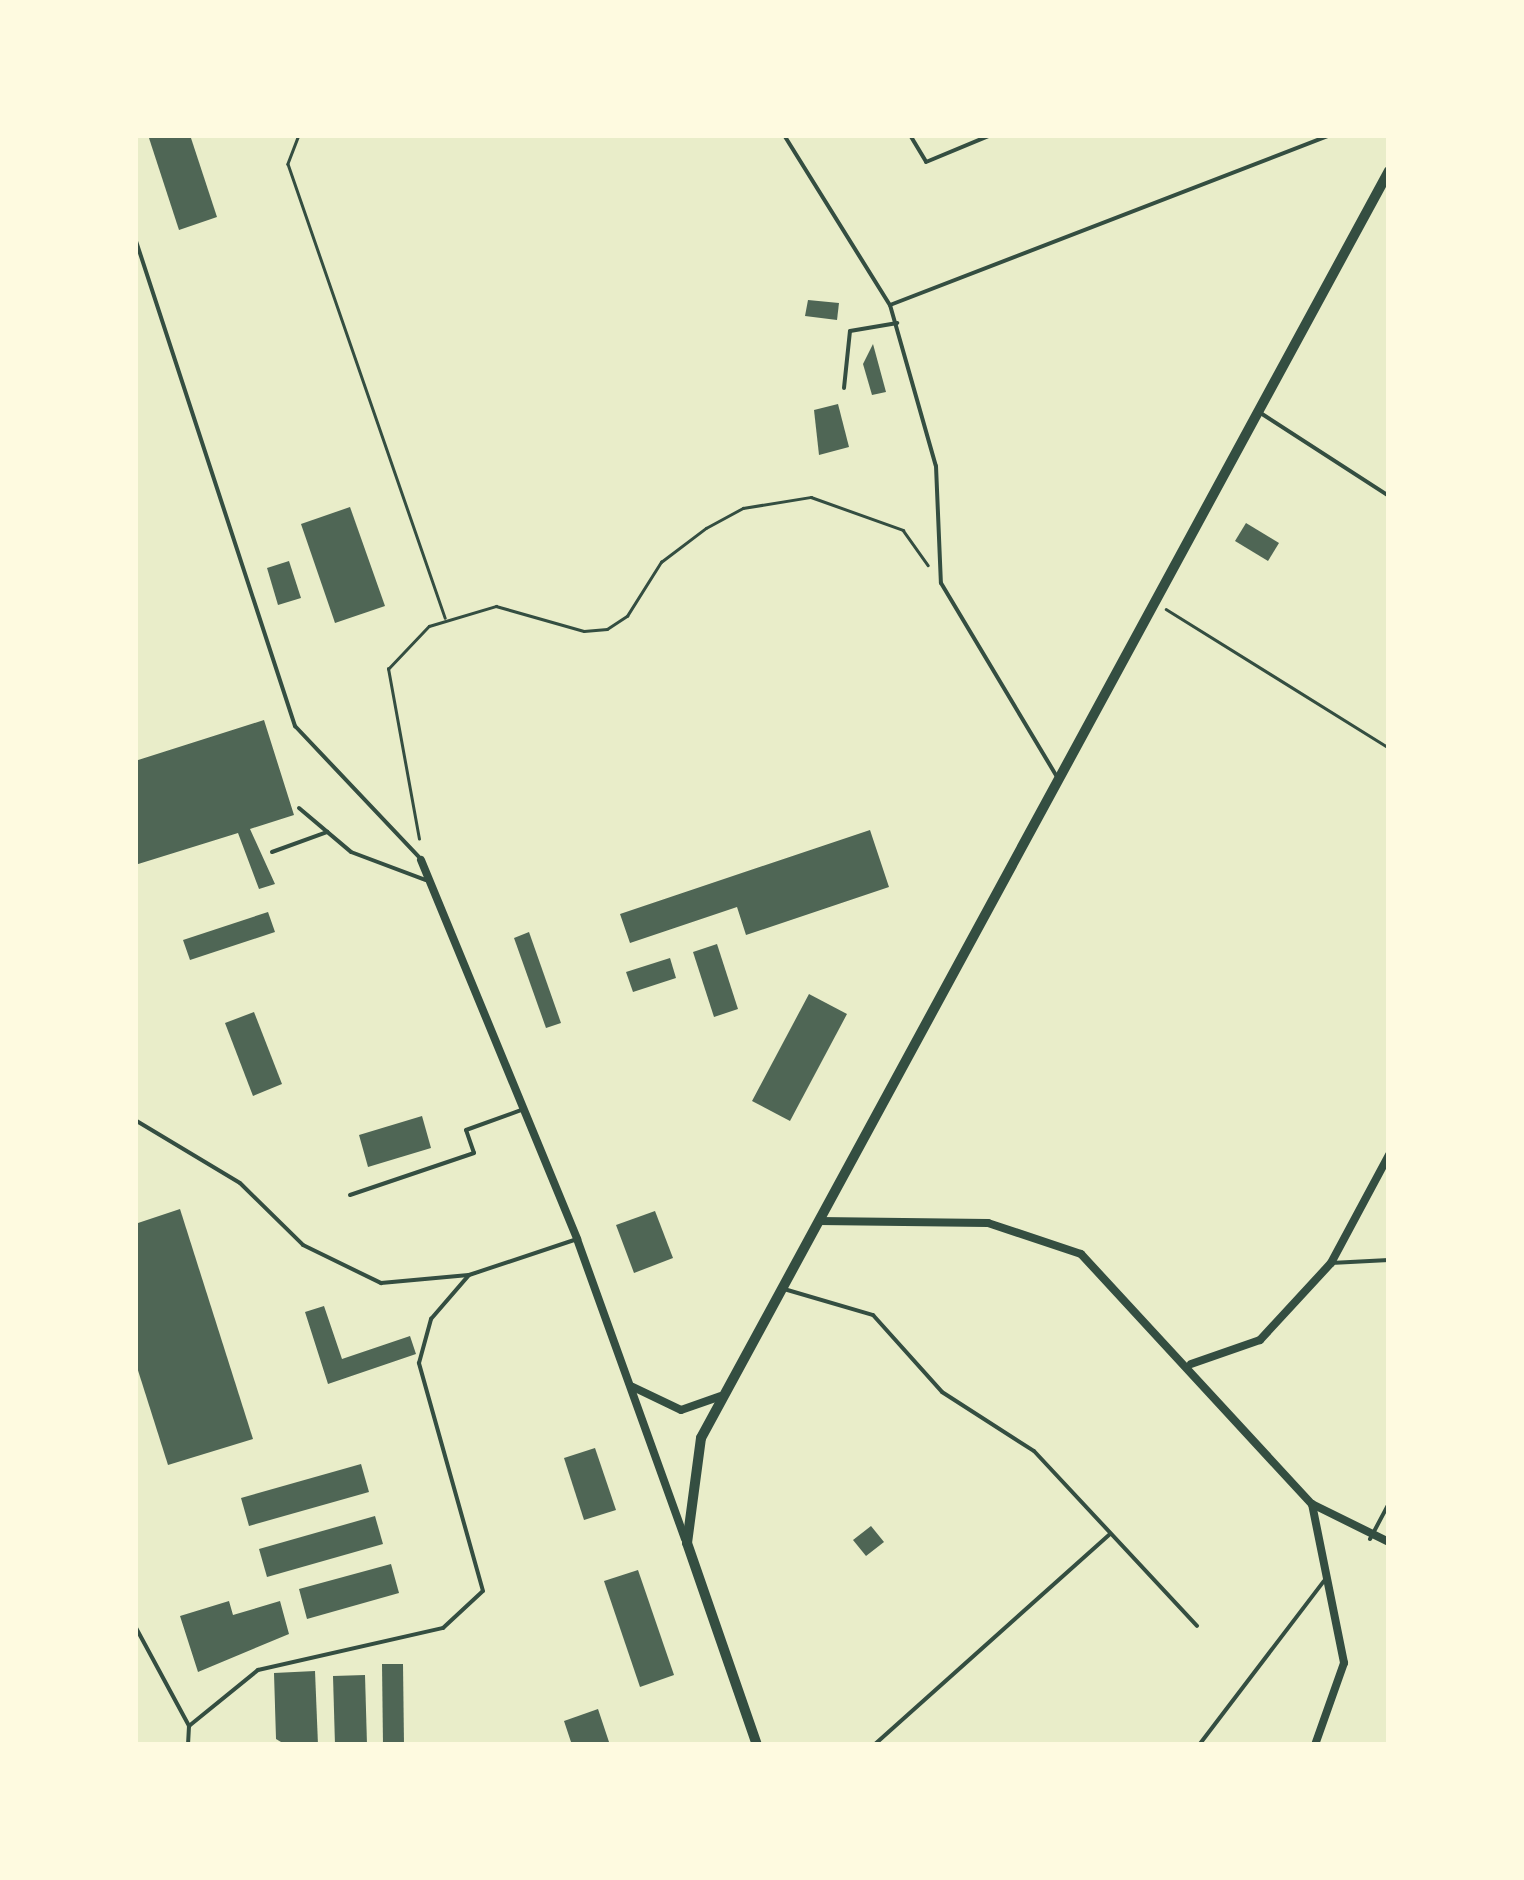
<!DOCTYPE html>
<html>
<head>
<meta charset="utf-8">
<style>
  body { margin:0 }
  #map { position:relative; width:1524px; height:1880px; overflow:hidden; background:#e9edc9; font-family:"PT Sans Narrow",sans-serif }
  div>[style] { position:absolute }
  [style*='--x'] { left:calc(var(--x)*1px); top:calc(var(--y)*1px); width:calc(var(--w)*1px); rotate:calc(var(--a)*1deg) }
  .building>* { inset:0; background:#4f6655 }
  .path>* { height:2.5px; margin:-1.25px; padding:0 1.25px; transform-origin:1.25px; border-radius:1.25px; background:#344e41 }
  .service>* { height:4px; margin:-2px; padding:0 2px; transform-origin:2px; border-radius:2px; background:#344e41 }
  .minor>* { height:8px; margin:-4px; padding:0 4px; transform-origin:4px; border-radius:4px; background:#344e41 }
  .tertiary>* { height:10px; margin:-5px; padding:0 5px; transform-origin:5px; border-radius:5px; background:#344e41 }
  span { translate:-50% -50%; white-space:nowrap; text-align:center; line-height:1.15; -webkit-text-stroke:8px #fefae0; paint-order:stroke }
  .frame { position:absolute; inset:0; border:138px solid #fefae0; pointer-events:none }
</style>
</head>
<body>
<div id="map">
  <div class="building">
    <div style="clip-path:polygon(148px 135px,190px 135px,217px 217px,179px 230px)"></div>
    <div style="clip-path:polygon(808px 300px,839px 303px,837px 320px,805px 316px)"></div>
    <div style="clip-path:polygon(873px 344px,886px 392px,872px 395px,863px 364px)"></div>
    <div style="clip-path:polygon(838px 404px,849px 447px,819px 455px,814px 410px)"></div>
    <div style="clip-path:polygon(350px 507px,385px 606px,335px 623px,301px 524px)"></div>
    <div style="clip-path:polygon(1246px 523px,1279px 543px,1268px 561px,1235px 541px)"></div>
    <div style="clip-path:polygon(289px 561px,301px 598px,278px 605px,267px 568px)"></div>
    <div style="clip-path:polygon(264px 720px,294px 815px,250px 829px,275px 884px,259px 889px,238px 833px,135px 865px,135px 761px)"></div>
    <div style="clip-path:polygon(870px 830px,889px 887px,746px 935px,737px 907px,630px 943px,620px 914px)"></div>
    <div style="clip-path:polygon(268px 912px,275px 932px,190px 960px,183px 940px)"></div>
    <div style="clip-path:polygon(529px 932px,561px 1023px,546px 1028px,514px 938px)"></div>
    <div style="clip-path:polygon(717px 944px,738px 1009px,714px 1017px,693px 952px)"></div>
    <div style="clip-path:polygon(670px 958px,676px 978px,633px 992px,626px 972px)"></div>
    <div style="clip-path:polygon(809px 994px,847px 1014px,790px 1121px,752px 1101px)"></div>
    <div style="clip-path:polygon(254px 1012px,282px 1084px,253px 1096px,225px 1023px)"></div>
    <div style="clip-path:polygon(422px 1116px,431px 1148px,368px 1167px,359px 1135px)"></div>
    <div style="clip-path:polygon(180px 1209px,253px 1439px,168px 1465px,135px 1361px,135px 1224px)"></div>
    <div style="clip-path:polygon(655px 1211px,673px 1258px,634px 1273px,616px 1225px)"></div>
    <div style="clip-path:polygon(324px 1306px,342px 1359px,410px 1336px,416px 1354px,328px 1384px,305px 1312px)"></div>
    <div style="clip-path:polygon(595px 1448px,616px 1510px,584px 1520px,564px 1458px)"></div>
    <div style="clip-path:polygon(361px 1464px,369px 1492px,249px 1526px,241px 1498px)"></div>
    <div style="clip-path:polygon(375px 1516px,383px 1544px,267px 1577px,259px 1549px)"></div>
    <div style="clip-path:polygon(871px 1526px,884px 1542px,866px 1556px,853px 1540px)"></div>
    <div style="clip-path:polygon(391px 1564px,399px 1593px,307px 1619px,299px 1589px)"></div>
    <div style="clip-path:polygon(638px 1570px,674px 1675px,640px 1687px,604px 1581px)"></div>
    <div style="clip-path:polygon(229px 1601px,233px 1615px,280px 1601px,289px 1634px,198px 1672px,180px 1616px)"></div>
    <div style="clip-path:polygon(382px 1664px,403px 1664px,404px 1745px,383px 1745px)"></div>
    <div style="clip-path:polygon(315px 1671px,318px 1745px,286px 1745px,276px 1739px,274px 1673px)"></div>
    <div style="clip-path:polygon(365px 1675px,367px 1745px,335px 1745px,333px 1676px)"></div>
    <div style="clip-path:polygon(598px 1709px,610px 1745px,572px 1745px,564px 1721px)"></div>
  </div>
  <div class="path">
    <div style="--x:299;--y:135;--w:31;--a:111"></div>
    <div style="--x:288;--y:164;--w:480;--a:70.9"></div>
    <div style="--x:1166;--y:609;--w:263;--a:31.9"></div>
    <div style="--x:419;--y:839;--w:173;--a:-100.3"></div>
    <div style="--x:388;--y:669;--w:59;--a:-46.4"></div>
    <div style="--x:429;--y:626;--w:70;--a:-16.6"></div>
    <div style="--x:496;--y:606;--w:91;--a:15.9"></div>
    <div style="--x:584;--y:631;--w:23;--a:-5"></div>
    <div style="--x:607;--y:629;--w:24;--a:-33"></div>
    <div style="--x:627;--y:616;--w:64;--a:-57.8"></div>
    <div style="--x:661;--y:562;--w:56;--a:-37.1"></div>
    <div style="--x:706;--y:528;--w:42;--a:-28.4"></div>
    <div style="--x:743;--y:508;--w:69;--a:-9.2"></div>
    <div style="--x:811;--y:497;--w:98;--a:19.7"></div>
    <div style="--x:903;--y:530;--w:43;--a:54.5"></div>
  </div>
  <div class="service">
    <div style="--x:784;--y:135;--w:200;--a:58.1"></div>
    <div style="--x:890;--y:305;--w:167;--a:74.1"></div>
    <div style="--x:936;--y:466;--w:117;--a:87.6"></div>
    <div style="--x:941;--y:583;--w:226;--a:59.1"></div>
    <div style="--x:910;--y:135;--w:31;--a:59"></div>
    <div style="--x:926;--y:162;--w:70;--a:-22.6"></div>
    <div style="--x:135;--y:238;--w:514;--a:71.85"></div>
    <div style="--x:295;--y:726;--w:182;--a:46.6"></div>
    <div style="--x:890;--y:305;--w:473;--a:-21.1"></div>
    <div style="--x:844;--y:388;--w:57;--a:-84"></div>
    <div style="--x:850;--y:331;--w:48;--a:-9.7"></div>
    <div style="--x:1259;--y:412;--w:155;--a:32.9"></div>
    <div style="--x:299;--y:808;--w:68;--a:40.2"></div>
    <div style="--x:351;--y:852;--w:80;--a:20.5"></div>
    <div style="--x:272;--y:852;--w:59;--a:-20"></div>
    <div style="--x:135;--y:1120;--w:122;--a:31"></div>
    <div style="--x:240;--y:1183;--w:88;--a:44.5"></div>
    <div style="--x:303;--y:1245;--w:87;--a:26"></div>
    <div style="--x:381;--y:1283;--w:88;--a:-5.2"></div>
    <div style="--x:469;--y:1275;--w:114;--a:-18.4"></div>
    <div style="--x:350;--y:1195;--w:131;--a:-18.7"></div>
    <div style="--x:474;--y:1153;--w:24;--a:-109"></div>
    <div style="--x:466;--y:1130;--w:62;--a:-19.9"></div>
    <div style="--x:1331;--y:1263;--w:58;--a:-3"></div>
    <div style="--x:784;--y:1289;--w:93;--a:16.3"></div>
    <div style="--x:873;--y:1315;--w:103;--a:48.1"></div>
    <div style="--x:942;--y:1392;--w:109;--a:32.7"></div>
    <div style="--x:1034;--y:1451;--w:239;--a:47"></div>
    <div style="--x:1370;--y:1539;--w:40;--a:-62"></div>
    <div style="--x:135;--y:1626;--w:114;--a:61.6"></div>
    <div style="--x:188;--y:1745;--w:19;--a:-87"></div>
    <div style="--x:189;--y:1726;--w:89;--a:-39.1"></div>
    <div style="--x:258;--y:1670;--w:190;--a:-12.8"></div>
    <div style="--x:443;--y:1628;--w:54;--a:-42.8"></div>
    <div style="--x:483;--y:1591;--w:237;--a:-105.7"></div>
    <div style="--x:419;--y:1363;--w:46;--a:-74.7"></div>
    <div style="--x:431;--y:1319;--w:58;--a:-49.2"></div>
    <div style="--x:874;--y:1745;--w:317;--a:-41.8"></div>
    <div style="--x:1199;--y:1745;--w:206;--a:-52.7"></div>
  </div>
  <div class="minor">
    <div style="--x:421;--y:860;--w:410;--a:67.6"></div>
    <div style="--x:577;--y:1239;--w:319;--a:70.2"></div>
    <div style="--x:819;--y:1221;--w:169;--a:0.7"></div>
    <div style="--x:988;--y:1223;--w:98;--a:18.4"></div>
    <div style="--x:1081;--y:1254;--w:340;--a:47.3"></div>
    <div style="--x:1312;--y:1504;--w:86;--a:26.3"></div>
    <div style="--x:1191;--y:1364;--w:73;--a:-19.2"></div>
    <div style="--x:1260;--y:1340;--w:105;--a:-47.3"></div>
    <div style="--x:1331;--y:1263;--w:123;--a:-61.8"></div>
    <div style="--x:633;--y:1387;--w:53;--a:25.6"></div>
    <div style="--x:681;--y:1410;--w:42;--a:-19.3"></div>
    <div style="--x:1312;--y:1504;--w:162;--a:78.6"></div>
    <div style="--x:1344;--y:1663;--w:87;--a:109.5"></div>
  </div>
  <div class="tertiary">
    <div style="--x:757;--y:1745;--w:214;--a:-109.1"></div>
    <div style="--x:687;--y:1543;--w:106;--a:-82.4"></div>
    <div style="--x:701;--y:1438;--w:1442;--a:-61.5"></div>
  </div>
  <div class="frame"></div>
</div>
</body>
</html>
